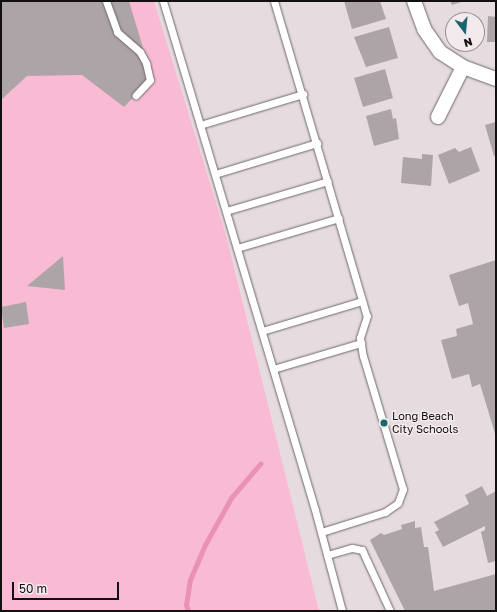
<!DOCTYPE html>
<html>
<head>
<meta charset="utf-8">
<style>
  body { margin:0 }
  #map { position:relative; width:497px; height:612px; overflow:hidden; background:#e6dce0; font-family:"Golos Text",sans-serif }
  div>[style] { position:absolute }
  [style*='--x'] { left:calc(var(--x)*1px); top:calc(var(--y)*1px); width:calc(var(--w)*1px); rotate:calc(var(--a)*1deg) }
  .green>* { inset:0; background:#f9bbd3 }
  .stream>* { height:4.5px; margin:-2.25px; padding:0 2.25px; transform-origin:2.25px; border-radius:2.25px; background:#e992b6 }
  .building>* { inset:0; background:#ada4a7 }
  .roads { filter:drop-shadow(0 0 1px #6f676a) drop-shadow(0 0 1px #6f676a) }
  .lane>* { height:7px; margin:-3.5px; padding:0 3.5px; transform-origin:3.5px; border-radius:3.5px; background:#fff }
  .street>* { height:14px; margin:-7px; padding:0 7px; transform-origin:7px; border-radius:7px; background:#fff }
  .dots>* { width:11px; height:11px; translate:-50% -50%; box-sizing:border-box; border:2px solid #f3eaed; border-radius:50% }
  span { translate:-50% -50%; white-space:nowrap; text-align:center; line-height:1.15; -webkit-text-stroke:3px #f3eaed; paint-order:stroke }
  .poi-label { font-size:11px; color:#131011 }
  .left { translate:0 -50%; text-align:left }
  .frame { position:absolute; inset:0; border:2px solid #131011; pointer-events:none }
  .north { position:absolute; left:445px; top:12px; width:40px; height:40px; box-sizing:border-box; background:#f3eaed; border:1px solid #999395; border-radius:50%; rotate:164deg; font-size:11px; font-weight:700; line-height:16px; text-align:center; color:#131011 }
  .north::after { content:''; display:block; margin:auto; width:14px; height:18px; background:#18656c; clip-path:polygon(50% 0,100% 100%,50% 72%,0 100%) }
  .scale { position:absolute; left:12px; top:582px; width:107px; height:18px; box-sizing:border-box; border:2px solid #131011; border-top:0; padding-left:5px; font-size:12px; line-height:14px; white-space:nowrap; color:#131011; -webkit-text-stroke:3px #f3eaed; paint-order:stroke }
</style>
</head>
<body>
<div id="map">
  <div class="green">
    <div style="clip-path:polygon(1px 1px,154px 1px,226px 235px,319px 611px,1px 611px)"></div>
  </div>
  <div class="stream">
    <div style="--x:188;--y:611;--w:6;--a:-108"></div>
    <div style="--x:186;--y:605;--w:25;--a:-81"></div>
    <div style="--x:190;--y:580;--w:38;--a:-67"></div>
    <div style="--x:205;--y:545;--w:54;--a:-61"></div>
    <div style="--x:231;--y:498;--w:45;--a:-49.5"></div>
  </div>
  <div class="building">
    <div style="clip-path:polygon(1px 1px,129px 1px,152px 78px,124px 107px,82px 75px,27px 76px,1px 100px)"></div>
    <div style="clip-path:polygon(344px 1px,380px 1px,386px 19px,352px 29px)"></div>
    <div style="clip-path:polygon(450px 1px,464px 1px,452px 5px)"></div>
    <div style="clip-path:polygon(488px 16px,496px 17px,496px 42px,487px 42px)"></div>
    <div style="clip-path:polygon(389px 27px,398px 58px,366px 67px,354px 37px)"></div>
    <div style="clip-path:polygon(385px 69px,393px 98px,363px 107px,354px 78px)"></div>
    <div style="clip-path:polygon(391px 109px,393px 119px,396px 118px,399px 139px,374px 146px,366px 116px)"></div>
    <div style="clip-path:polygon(496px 122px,496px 155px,494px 156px,485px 125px)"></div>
    <div style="clip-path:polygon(471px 147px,480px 171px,449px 184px,438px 155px,455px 148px,459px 152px)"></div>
    <div style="clip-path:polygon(422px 154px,433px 155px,431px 186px,401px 183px,403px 157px,422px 159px)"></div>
    <div style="clip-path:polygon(63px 256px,65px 290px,27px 286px)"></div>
    <div style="clip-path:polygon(496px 260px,496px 437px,480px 384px,472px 387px,469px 374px,452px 379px,441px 340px,457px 336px,456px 329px,473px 324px,468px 303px,459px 306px,449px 275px)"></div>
    <div style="clip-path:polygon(26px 302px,29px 324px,4px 328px,1px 307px)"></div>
    <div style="clip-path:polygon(482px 486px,487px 496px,496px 491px,496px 561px,488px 563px,481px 532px,485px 530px,485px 526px,443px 547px,435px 532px,439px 530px,434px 522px,469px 504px,465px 495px)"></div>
    <div style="clip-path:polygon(415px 521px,415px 528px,421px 527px,424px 547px,428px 547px,434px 591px,496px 574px,496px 611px,405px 611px,370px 540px,381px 533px,384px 535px,402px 529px,401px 525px)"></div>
  </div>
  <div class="roads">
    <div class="lane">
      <div style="--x:106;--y:1;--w:33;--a:70"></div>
      <div style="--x:117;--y:32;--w:30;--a:41"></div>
      <div style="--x:140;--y:52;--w:13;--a:61"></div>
      <div style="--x:146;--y:63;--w:17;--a:77"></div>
      <div style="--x:150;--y:80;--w:21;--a:133"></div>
      <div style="--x:163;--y:1;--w:531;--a:73.37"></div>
      <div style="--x:315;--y:510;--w:105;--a:75"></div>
      <div style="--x:274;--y:1;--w:328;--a:73.6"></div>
      <div style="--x:367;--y:316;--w:23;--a:108"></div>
      <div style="--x:360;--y:338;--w:18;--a:81"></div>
      <div style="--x:363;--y:356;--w:139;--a:73.3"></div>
      <div style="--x:403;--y:489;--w:15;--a:110"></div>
      <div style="--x:398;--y:503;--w:16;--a:145"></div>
      <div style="--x:385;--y:512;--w:67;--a:162.6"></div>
      <div style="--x:200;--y:125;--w:108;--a:-16.8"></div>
      <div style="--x:215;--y:174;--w:107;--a:-16.9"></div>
      <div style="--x:226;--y:211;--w:106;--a:-16.4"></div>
      <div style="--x:237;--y:248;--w:106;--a:-16.4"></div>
      <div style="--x:262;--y:331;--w:104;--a:-16.7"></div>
      <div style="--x:273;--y:369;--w:92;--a:-16.5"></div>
      <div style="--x:327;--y:555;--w:26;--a:-16"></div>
      <div style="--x:352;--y:548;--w:10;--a:11"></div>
      <div style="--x:362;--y:550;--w:67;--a:65.3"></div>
    </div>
    <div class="street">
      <div style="--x:414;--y:1;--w:30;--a:70"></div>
      <div style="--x:424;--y:29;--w:28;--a:55"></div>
      <div style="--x:440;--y:52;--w:27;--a:33"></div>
      <div style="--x:463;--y:67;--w:35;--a:20"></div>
      <div style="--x:438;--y:117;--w:56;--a:-63.4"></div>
    </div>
  </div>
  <div class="dots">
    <div style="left:384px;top:423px;background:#18656c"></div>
  </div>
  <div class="poi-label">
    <span class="left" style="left:392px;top:423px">Long Beach<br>City Schools</span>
  </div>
  <div class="frame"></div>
  <div class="north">N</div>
  <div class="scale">50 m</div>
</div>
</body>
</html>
